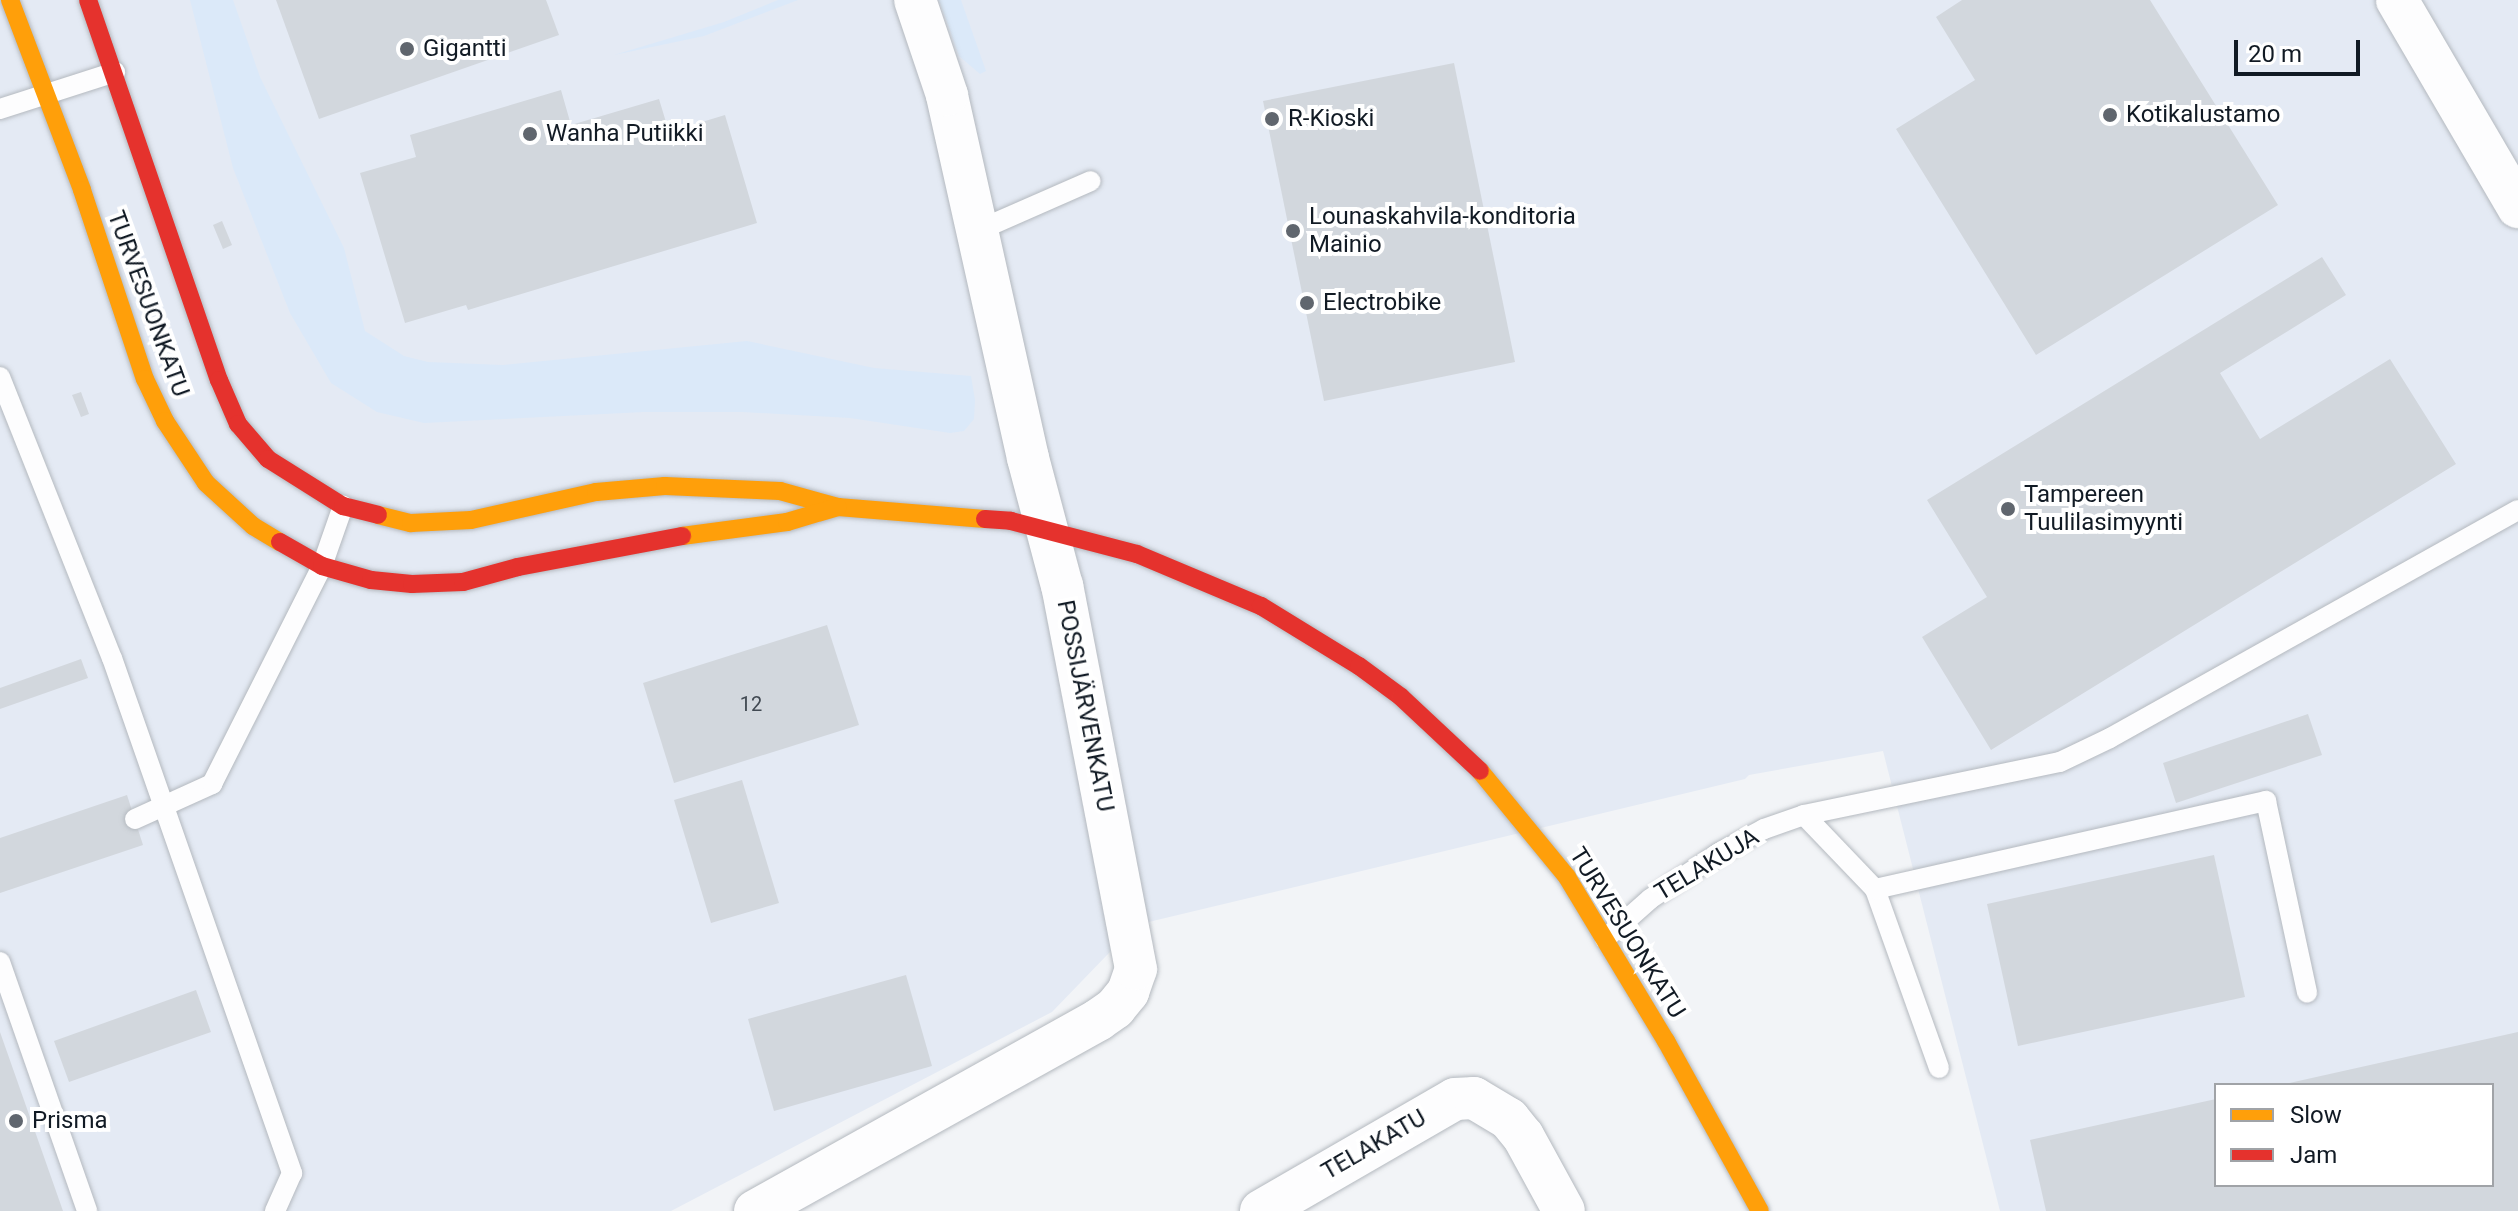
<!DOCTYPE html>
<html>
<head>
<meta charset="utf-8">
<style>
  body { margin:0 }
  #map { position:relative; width:2518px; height:1211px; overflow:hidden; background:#f2f4f7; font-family:Roboto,sans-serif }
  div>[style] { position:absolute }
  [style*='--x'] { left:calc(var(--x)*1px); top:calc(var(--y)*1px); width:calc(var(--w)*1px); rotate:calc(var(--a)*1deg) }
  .built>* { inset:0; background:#e4eaf4 }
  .green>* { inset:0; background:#dbe9f9 }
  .building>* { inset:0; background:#d2d7dd }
  .roads { filter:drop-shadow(0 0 2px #b4b9bf) drop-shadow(0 0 2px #b4b9bf) }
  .lane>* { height:20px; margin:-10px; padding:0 10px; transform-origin:10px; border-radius:10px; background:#fdfdfe }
  .street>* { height:42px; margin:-21px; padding:0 21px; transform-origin:21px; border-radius:21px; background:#fdfdfe }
  .slow>* { height:18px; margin:-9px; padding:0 9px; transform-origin:9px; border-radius:9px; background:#ff9f0a }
  .jam>* { height:18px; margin:-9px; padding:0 9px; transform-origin:9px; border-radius:9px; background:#e5322d }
  .dots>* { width:22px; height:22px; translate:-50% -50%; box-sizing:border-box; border:4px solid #fff; border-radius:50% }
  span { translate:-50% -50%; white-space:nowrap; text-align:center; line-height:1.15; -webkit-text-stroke:8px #fff; paint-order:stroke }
  .number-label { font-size:20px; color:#414952 }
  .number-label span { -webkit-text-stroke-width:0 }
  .poi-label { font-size:24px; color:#111a24 }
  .left { translate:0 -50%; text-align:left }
  .street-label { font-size:24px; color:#111a24 }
  .legend { position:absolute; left:2214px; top:1083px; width:280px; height:104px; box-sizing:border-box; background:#fff; border:2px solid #a0a3a7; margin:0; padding:10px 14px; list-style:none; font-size:24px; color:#111a24 }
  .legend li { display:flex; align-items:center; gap:16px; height:40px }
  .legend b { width:40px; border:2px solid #a0a3a7 }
  .scale { position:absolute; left:2234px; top:40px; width:126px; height:36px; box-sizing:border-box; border:4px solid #111a24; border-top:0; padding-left:10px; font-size:24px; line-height:28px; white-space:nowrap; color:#111a24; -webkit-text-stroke:6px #fff; paint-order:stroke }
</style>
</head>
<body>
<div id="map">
  <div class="built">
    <div style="clip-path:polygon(evenodd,0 0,2518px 0,2518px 1211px,2000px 1211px,1883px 751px,1749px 775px,1745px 779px,1136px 925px,1052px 1012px,671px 1211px,0 1211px,0 0,2216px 1085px,2492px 1085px,2492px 1185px,2216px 1185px,2216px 1085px)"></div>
  </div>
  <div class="green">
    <div style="clip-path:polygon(190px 0,233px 0,260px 77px,344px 248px,365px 331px,404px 356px,428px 362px,503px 365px,747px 341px,874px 368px,971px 376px,975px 400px,974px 419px,964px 431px,950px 433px,850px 418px,742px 412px,644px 412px,424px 423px,377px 412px,331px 383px,290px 313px,233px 168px)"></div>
    <div style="clip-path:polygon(778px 0,798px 0,704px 36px,614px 55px,724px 22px)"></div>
    <div style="clip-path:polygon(939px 0,961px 0,986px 71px,980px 74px,959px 56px)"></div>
  </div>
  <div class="building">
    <div style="clip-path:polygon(276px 0,546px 0,559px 35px,319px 119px)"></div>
    <div style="clip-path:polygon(1962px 0,2150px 0,2278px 205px,2036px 355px,1896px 129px,1975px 80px,1936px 17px)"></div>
    <div style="clip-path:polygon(1454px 63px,1515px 362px,1324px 401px,1263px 101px)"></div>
    <div style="clip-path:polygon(561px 90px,571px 125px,659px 99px,669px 132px,725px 115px,757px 223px,468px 310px,466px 305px,405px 323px,360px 173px,416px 157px,410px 135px)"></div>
    <div style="clip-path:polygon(222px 221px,232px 245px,223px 249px,213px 225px)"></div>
    <div style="clip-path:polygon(2322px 257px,2346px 295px,2220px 373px,2260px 439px,2390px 359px,2456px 464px,1991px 750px,1922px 637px,1987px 597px,1927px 500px)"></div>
    <div style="clip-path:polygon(81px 392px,89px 414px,81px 417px,72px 395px)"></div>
    <div style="clip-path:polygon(827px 625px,859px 725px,674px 783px,643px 683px)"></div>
    <div style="clip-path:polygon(81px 659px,88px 678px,0 709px,0 688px)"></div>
    <div style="clip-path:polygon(2308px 714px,2322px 755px,2176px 803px,2163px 763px)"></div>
    <div style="clip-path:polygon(742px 780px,779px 903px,711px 923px,674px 800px)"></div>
    <div style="clip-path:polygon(127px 795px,143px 845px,0 893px,0 838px)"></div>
    <div style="clip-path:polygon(2214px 855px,2245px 997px,2018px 1046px,1987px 904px)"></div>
    <div style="clip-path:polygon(906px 975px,932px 1066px,774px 1111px,748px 1019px)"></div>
    <div style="clip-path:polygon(196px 990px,211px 1032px,69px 1082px,54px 1041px)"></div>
    <div style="clip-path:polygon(0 1032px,63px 1211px,0 1211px)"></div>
    <div style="clip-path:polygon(2518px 1032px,2518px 1211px,2046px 1211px,2030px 1140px,2216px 1099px,2216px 1185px,2492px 1185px,2492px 1085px,2285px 1084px)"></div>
  </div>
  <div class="roads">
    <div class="lane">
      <div style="--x:0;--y:109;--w:121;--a:-17.8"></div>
      <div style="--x:977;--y:231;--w:124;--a:-23.7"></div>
      <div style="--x:0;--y:377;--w:302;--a:68.3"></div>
      <div style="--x:112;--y:658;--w:546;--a:70.73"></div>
      <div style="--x:292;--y:1173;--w:42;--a:114.1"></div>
      <div style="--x:1804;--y:815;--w:103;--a:46.2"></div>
      <div style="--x:135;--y:819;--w:85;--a:-24.4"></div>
      <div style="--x:212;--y:784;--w:244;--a:-63.2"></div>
      <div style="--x:322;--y:566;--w:64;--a:-70.7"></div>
      <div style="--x:1605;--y:939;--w:60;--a:-41.6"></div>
      <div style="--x:1650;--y:899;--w:83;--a:-33.7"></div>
      <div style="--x:1719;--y:853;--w:51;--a:-28.1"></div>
      <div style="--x:1764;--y:829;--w:42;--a:-19.3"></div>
      <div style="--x:1804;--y:815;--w:261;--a:-11.7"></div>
      <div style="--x:2060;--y:762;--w:55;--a:-25.6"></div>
      <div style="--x:2110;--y:738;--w:467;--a:-29.2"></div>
      <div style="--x:0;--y:962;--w:264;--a:70.7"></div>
      <div style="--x:1939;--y:1068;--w:190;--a:-109.7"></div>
      <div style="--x:1875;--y:889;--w:401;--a:-12.7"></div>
      <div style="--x:2266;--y:801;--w:196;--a:77.9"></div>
    </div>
    <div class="street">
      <div style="--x:2397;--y:0;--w:240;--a:59.7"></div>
      <div style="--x:755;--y:1211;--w:393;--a:-29.1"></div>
      <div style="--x:1098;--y:1020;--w:21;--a:-35"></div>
      <div style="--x:1115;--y:1008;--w:21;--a:-51"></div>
      <div style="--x:1128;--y:992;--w:24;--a:-71"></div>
      <div style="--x:1136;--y:969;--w:390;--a:-100.9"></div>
      <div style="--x:1062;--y:586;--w:132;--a:-104.9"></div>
      <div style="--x:1028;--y:458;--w:372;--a:-102.6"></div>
      <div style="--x:947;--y:95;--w:100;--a:-108.6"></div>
      <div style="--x:1261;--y:1211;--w:224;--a:-30"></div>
      <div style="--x:1455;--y:1099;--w:19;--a:-3"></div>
      <div style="--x:1474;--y:1098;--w:41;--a:31"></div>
      <div style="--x:1509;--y:1119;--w:22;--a:51"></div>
      <div style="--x:1523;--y:1136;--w:85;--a:61.3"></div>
    </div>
    <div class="slow">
      <div style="--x:10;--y:0;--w:203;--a:69.2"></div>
      <div style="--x:82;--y:190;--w:199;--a:71.6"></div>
      <div style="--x:145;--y:379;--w:47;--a:64.5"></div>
      <div style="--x:165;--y:421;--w:74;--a:56.5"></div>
      <div style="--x:206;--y:483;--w:64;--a:42.5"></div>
      <div style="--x:253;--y:526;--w:31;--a:31"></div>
      <div style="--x:378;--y:515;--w:34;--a:14"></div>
      <div style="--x:411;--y:523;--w:60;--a:-2.9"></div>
      <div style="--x:471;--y:520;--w:128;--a:-12.6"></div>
      <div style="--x:596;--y:492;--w:69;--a:-5"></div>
      <div style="--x:665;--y:486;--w:115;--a:2.5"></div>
      <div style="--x:780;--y:491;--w:60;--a:15.4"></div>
      <div style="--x:838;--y:507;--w:147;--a:4.7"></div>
      <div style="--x:682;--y:536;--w:106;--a:-7.6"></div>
      <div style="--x:787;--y:522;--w:53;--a:-16.4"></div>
      <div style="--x:1480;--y:771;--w:137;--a:50.6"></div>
      <div style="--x:1567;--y:877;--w:192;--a:58.9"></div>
      <div style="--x:1666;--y:1041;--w:194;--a:61.1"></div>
    </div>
    <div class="jam">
      <div style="--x:88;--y:0;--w:402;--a:71"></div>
      <div style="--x:219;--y:380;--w:48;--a:66.6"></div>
      <div style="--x:238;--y:424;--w:46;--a:49.4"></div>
      <div style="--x:268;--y:459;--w:89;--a:32.1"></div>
      <div style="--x:343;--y:506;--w:36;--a:14"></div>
      <div style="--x:985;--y:519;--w:26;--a:4"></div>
      <div style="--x:1011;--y:521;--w:130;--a:14.7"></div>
      <div style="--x:1137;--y:554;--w:134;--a:22.8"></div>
      <div style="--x:1261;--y:606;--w:115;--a:31.5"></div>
      <div style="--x:1359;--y:666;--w:52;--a:36.4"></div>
      <div style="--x:1401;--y:697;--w:108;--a:43.1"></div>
      <div style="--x:280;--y:542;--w:48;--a:29.7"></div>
      <div style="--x:322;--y:566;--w:51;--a:15.9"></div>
      <div style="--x:371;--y:580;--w:41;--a:5.6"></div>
      <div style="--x:412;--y:584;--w:51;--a:-2.2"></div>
      <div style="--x:463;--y:582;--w:57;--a:-15.3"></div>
      <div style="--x:518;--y:567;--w:167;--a:-10.7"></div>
    </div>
  </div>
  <div class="dots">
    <div style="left:407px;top:49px;background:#60666e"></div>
    <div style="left:2110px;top:115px;background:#60666e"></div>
    <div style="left:1272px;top:119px;background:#60666e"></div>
    <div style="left:530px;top:134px;background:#60666e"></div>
    <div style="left:1293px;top:231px;background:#60666e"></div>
    <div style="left:1307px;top:303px;background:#60666e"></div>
    <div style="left:2008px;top:509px;background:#60666e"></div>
    <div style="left:16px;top:1121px;background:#60666e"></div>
  </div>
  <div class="number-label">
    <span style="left:751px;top:704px">12</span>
  </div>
  <div class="poi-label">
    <span class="left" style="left:423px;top:49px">Gigantti</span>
    <span class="left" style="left:2126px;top:115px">Kotikalustamo</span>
    <span class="left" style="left:1288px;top:119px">R-Kioski</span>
    <span class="left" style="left:546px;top:134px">Wanha Putiikki</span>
    <span class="left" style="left:1309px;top:231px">Lounaskahvila-konditoria<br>Mainio</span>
    <span class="left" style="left:1323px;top:303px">Electrobike</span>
    <span class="left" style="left:2024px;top:509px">Tampereen<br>Tuulilasimyynti</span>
    <span class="left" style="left:32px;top:1121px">Prisma</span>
  </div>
  <div class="street-label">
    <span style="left:148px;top:304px;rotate:70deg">TURVESUONKATU</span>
    <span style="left:1085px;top:706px;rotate:79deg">POSSIJÄRVENKATU</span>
    <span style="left:1707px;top:865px;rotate:-31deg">TELAKUJA</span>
    <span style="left:1627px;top:933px;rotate:58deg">TURVESUONKATU</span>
    <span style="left:1374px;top:1145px;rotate:-30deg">TELAKATU</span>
  </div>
  <ul class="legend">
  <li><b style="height:10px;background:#ff9f0a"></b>Slow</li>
  <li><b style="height:10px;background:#e5322d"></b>Jam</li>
  </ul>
  <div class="scale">20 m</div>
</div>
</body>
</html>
